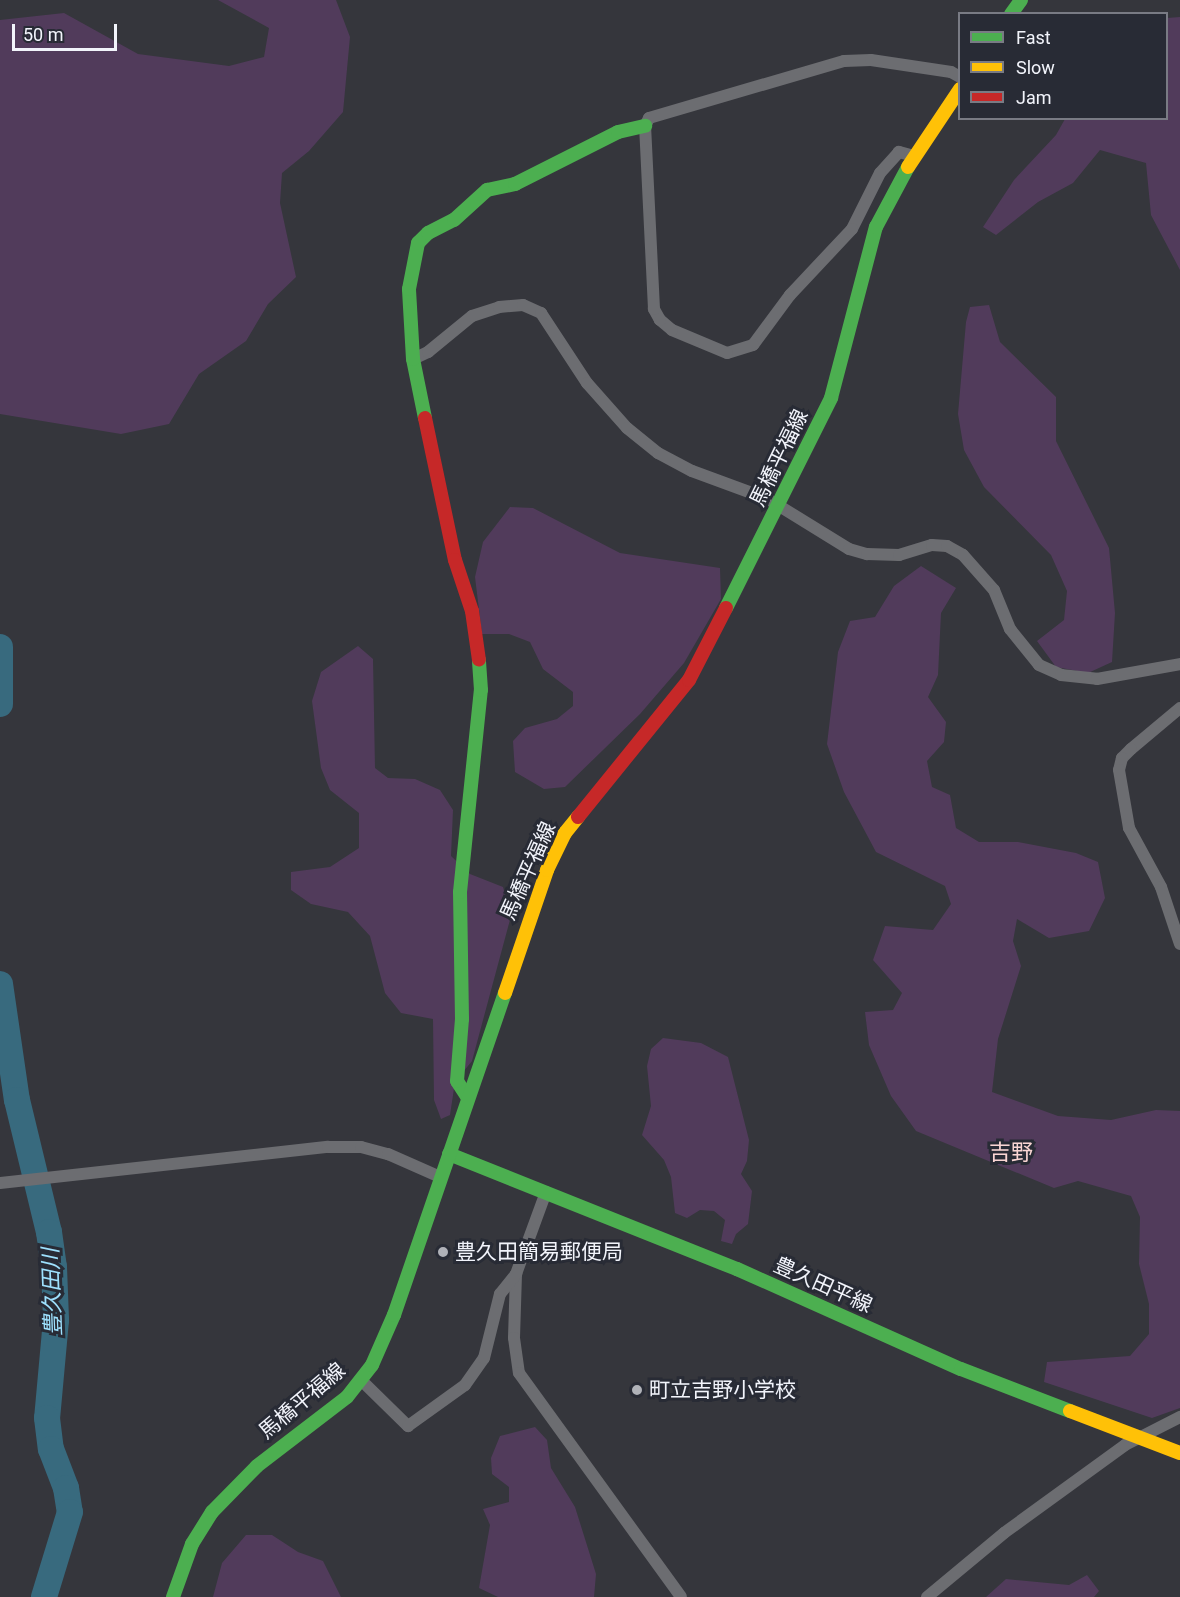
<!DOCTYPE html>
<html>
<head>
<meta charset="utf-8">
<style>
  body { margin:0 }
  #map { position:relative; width:1180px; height:1597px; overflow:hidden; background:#35363c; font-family:Roboto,"Noto Sans JP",sans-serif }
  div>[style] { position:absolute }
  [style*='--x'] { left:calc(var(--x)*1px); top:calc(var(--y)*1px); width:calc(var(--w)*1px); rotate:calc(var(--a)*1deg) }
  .green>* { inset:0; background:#513b5b }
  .river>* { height:26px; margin:-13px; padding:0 13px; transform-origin:13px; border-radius:13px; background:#386a7e }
  .street>* { height:12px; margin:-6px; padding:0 6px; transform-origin:6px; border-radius:6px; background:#6c6d71 }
  .fast>* { height:14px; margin:-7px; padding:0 7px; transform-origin:7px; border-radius:7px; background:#4caf50 }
  .slow>* { height:14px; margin:-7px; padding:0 7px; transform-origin:7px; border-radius:7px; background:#ffc107 }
  .jam>* { height:14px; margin:-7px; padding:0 7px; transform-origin:7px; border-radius:7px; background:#c62828 }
  .dots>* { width:16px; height:16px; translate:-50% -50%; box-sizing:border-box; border:3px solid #282b35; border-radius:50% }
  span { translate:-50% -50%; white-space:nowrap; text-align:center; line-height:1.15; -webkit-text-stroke:6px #282b35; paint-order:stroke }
  .street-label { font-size:21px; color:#f2f4fb }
  .poi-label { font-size:21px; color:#f2f4fb }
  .left { translate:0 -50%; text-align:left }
  .neighbourhood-label { font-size:22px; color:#f9d5d3 }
  .water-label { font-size:22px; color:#9ee1fe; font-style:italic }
  .legend { position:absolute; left:958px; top:12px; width:210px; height:108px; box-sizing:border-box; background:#282b35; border:2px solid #797b84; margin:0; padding:8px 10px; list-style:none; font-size:18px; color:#f2f4fb }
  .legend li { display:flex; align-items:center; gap:12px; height:30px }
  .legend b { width:30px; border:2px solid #797b84 }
  .scale { position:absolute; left:12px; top:24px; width:105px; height:27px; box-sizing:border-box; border:3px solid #f2f4fb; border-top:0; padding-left:8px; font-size:18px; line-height:21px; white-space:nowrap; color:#f2f4fb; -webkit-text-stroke:4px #282b35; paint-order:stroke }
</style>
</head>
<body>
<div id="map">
  <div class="green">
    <div style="clip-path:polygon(218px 0,336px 0,350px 37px,343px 112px,309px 151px,282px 173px,280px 203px,296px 277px,268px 304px,246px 341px,199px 374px,169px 424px,121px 434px,0 414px,0 20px,64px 13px,138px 54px,229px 66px,264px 57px,269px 28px)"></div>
    <div style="clip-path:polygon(1180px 17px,1180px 270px,1151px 215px,1146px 163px,1100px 150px,1073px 183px,1038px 202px,996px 235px,983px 227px,1014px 180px,1056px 135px,1065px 119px,1166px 118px,1167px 18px)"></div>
    <div style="clip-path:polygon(989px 305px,1000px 342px,1056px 397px,1056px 441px,1109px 548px,1115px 613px,1112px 662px,1088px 673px,1056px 667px,1037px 641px,1064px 620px,1067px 591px,1051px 555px,984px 487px,964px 450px,958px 414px,966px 322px,970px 307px)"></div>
    <div style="clip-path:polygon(510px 507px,533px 508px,620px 553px,720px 568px,721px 599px,684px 663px,640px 714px,565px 787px,544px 789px,515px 772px,513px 741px,525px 728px,557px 719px,573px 706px,573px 692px,543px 669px,530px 642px,509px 634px,482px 634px,475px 577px,483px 542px)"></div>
    <div style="clip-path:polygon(921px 566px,956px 588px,941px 613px,938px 675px,928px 697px,946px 722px,944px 742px,927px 761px,932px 787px,950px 795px,956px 828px,979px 842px,1018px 842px,1076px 853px,1098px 862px,1105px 898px,1089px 931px,1049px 938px,1017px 919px,1013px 941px,1021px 966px,998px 1039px,992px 1092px,1058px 1116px,1111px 1120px,1156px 1110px,1180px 1111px,1180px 1408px,1152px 1418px,1044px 1382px,1047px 1362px,1130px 1356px,1149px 1334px,1149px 1304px,1139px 1264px,1140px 1217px,1131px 1196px,1078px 1181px,1054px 1188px,916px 1131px,891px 1096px,869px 1045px,865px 1012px,893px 1010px,902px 993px,873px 960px,885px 926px,933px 930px,951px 904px,945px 886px,876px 852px,844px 792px,827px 744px,838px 652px,850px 621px,875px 617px,894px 586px)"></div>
    <div style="clip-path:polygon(358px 646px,373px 659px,375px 768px,388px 778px,415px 779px,440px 790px,453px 810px,451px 856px,470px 874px,503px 887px,511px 916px,472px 1061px,455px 1082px,450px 1115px,441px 1119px,434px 1100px,433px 1019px,401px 1013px,385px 993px,370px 936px,348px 912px,311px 904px,291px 890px,291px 872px,330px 867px,359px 848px,359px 813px,330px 790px,321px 768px,312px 701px,321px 672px)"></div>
    <div style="clip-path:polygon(663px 1038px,701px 1043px,728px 1057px,749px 1140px,747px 1161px,741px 1174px,752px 1191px,748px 1224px,736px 1234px,732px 1244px,721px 1241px,725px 1220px,714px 1211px,700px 1210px,687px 1218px,675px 1213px,671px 1177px,664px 1160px,642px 1135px,651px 1106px,647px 1066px,651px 1049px)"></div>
    <div style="clip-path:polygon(535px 1427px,547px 1440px,551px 1468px,575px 1507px,596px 1574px,594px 1597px,498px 1597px,479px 1588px,490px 1525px,483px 1509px,509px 1502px,509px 1487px,492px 1474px,491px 1458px,500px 1436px)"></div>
    <div style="clip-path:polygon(246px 1535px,272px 1535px,298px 1552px,323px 1561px,341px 1597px,213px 1597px,222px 1563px)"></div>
    <div style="clip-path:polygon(1087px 1575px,1099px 1591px,1094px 1597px,986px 1597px,1006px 1579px,1069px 1585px)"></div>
  </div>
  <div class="river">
    <div style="--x:0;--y:647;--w:57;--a:90"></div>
    <div style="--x:0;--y:984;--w:117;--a:81.7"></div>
    <div style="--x:17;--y:1100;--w:136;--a:76.4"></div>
    <div style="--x:49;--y:1232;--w:35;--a:82"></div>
    <div style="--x:54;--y:1267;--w:53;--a:87.8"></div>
    <div style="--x:56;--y:1320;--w:98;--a:95.2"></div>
    <div style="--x:47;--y:1418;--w:31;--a:83"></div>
    <div style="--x:51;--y:1449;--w:42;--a:69"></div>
    <div style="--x:66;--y:1488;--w:24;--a:81"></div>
    <div style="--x:70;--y:1512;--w:89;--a:107"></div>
  </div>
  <div class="street">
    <div style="--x:914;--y:156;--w:16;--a:-165"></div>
    <div style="--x:899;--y:152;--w:28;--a:132"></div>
    <div style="--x:880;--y:173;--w:63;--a:116.6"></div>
    <div style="--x:852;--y:229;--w:91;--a:133.2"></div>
    <div style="--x:790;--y:295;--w:62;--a:126.5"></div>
    <div style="--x:753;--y:345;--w:27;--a:163"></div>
    <div style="--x:727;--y:353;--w:60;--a:-157.3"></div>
    <div style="--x:672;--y:330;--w:16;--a:-140"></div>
    <div style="--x:660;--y:320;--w:13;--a:-119"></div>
    <div style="--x:654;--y:309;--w:183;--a:-92.8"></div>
    <div style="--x:645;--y:126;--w:9;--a:-63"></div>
    <div style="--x:649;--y:118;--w:203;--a:-16.3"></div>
    <div style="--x:844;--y:61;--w:27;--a:-2"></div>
    <div style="--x:871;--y:60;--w:81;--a:8.5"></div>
    <div style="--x:951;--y:72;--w:10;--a:29"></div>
    <div style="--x:413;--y:359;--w:17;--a:-25"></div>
    <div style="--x:428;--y:352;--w:57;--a:-39.3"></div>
    <div style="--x:472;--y:316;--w:28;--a:-18"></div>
    <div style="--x:499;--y:307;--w:24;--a:-5"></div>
    <div style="--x:523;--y:305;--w:20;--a:24"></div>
    <div style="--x:541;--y:313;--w:84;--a:56.7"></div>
    <div style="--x:587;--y:383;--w:60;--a:48.4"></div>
    <div style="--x:627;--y:428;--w:40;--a:39"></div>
    <div style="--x:658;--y:453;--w:38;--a:28"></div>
    <div style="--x:692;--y:471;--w:81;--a:20.2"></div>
    <div style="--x:768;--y:499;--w:95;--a:31.7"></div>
    <div style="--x:849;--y:549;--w:19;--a:16"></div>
    <div style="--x:867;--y:554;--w:32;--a:2"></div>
    <div style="--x:899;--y:555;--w:34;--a:-17"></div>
    <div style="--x:932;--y:545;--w:15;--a:4"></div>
    <div style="--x:947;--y:546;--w:18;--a:29"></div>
    <div style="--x:963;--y:555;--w:47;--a:48.5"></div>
    <div style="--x:994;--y:590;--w:42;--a:67.7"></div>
    <div style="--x:1010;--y:629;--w:46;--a:51.1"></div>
    <div style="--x:1039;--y:665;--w:24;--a:24"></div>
    <div style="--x:1061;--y:675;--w:36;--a:6"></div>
    <div style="--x:1097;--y:679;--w:84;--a:-10.2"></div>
    <div style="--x:1180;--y:708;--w:64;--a:140.1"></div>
    <div style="--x:1131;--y:749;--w:13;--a:135"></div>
    <div style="--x:1122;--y:758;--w:12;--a:104"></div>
    <div style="--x:1119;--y:770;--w:59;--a:80.2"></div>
    <div style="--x:1129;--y:828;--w:67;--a:61.5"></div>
    <div style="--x:1161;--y:887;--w:60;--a:71.6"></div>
    <div style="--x:0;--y:1183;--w:330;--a:-6.3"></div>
    <div style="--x:328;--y:1147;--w:33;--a:0"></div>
    <div style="--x:361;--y:1147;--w:28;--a:15"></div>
    <div style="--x:388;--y:1154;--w:57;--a:23.9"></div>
    <div style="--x:546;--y:1192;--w:87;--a:110.1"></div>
    <div style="--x:516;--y:1274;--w:64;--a:91.8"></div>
    <div style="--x:514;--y:1338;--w:35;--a:82"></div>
    <div style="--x:519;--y:1373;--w:276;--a:54.1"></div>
    <div style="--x:361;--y:1380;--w:66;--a:44.4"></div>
    <div style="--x:408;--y:1426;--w:70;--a:-35.7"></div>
    <div style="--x:465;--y:1385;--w:33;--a:-55"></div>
    <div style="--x:484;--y:1358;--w:66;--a:-76"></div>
    <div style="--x:500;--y:1294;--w:26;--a:-51"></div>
    <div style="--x:927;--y:1597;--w:100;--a:-39.7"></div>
    <div style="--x:1004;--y:1533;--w:150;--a:-36"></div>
    <div style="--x:1125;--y:1445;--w:62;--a:-27"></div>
  </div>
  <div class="fast">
    <div style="--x:1011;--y:14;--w:17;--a:-54"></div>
    <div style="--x:425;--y:418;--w:60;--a:-101.5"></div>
    <div style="--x:413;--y:359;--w:70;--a:-93.3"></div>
    <div style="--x:409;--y:289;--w:47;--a:-78.9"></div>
    <div style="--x:418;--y:243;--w:14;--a:-45"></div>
    <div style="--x:428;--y:233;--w:29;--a:-27"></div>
    <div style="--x:454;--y:220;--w:45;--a:-42.3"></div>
    <div style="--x:487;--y:190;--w:29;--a:-12"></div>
    <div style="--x:515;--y:184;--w:115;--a:-26.8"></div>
    <div style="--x:618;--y:132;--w:28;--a:-13"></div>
    <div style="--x:726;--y:608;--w:235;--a:-63.4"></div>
    <div style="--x:831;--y:398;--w:177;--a:-75.3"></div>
    <div style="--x:876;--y:227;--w:68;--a:-61.9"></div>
    <div style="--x:468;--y:1098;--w:20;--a:-123"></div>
    <div style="--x:457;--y:1081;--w:62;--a:-85.4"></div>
    <div style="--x:462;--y:1019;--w:127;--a:-90.9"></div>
    <div style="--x:460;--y:892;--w:203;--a:-84.1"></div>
    <div style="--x:481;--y:690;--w:30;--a:-94"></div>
    <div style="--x:449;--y:1154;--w:310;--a:21.8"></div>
    <div style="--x:737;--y:1269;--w:245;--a:24.1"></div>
    <div style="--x:961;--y:1369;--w:117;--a:21.1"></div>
    <div style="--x:173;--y:1597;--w:56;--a:-70.3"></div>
    <div style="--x:192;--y:1544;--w:38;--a:-58"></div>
    <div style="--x:212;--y:1512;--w:64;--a:-45.6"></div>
    <div style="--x:257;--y:1466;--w:113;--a:-37.5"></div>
    <div style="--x:347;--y:1397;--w:41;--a:-52"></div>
    <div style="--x:372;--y:1365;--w:55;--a:-66.3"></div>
    <div style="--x:394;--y:1315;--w:341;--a:-71"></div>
  </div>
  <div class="slow">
    <div style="--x:908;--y:167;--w:94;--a:-56.3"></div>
    <div style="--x:505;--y:993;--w:130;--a:-71.1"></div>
    <div style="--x:547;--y:870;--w:41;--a:-64.1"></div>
    <div style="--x:565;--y:833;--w:21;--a:-51"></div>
    <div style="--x:1070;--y:1411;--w:118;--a:20.9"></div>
  </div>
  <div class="jam">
    <div style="--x:425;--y:418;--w:145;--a:78.1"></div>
    <div style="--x:455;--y:560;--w:54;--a:71.6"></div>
    <div style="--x:472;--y:611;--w:49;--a:81.9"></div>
    <div style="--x:578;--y:817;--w:176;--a:-51"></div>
    <div style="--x:689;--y:680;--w:81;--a:-62.8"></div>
  </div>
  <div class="dots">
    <div style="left:443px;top:1252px;background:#b0b2b8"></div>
    <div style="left:637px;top:1390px;background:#b0b2b8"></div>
  </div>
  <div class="street-label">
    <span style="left:779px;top:458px;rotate:-64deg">馬橋平福線</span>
    <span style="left:528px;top:871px;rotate:-66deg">馬橋平福線</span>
    <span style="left:823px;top:1285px;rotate:24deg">豊久田平線</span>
    <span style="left:302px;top:1401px;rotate:-40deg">馬橋平福線</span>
  </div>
  <div class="poi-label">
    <span class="left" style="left:455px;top:1252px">豊久田簡易郵便局</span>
    <span class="left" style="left:649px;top:1390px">町立吉野小学校</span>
  </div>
  <div class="neighbourhood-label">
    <span style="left:1011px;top:1153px">吉野</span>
  </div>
  <div class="water-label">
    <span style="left:52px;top:1292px;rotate:-92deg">豊久田川</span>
  </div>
  <ul class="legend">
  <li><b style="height:8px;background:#4caf50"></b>Fast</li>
  <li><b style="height:8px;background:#ffc107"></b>Slow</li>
  <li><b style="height:8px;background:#c62828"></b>Jam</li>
  </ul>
  <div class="scale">50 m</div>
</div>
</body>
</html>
